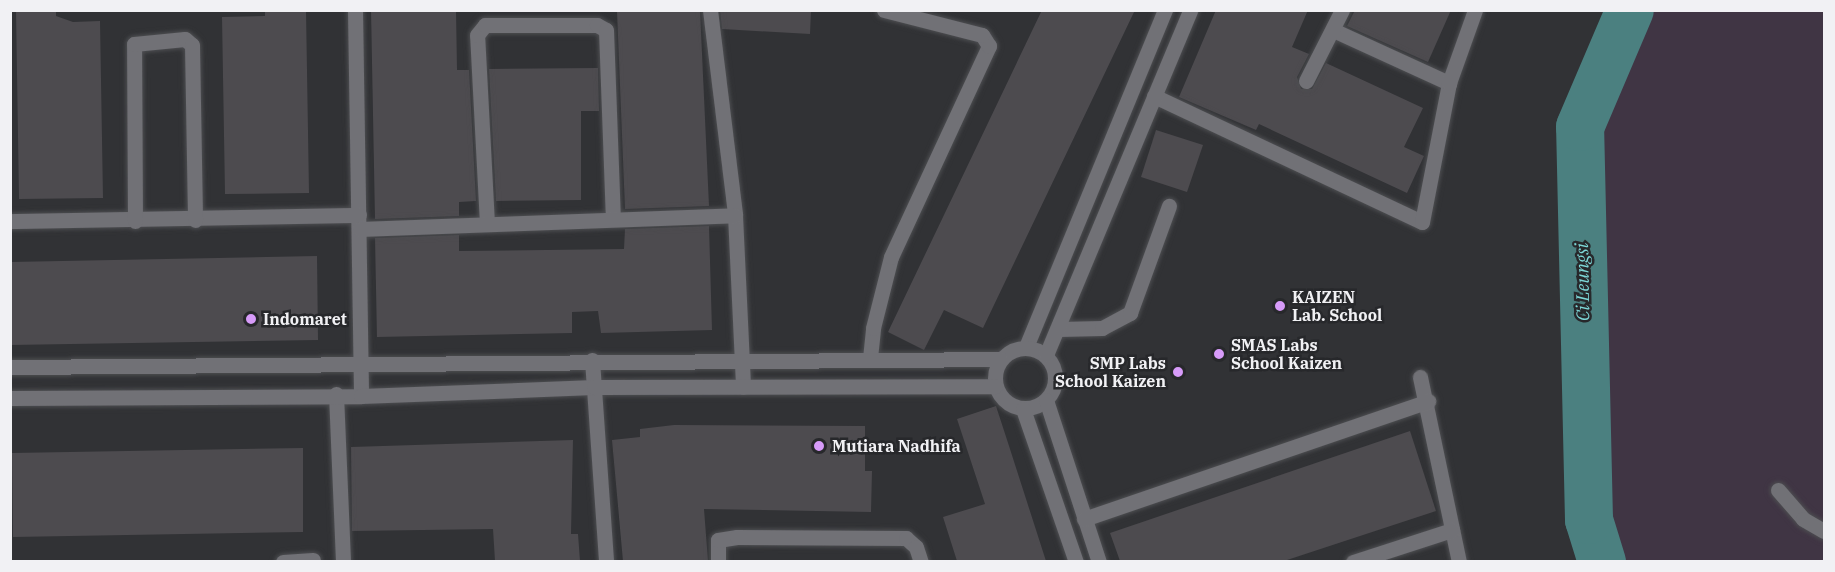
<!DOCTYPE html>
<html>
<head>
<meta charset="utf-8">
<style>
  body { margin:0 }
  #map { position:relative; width:1835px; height:572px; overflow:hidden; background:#313235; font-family:"IBM Plex Serif",serif }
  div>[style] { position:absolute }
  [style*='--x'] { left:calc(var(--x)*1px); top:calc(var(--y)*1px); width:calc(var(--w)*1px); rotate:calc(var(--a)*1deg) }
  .industrial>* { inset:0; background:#403544 }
  .river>* { height:48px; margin:-24px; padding:0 24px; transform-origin:24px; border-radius:24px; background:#4b8080 }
  .building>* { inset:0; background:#4d4b4f }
  .roads { filter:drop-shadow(0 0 2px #4d4e51) drop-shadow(0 0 2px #4d4e51) }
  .lane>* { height:15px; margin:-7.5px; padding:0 7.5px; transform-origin:7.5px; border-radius:7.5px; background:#717176 }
  .street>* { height:15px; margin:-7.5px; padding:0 7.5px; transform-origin:7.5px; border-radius:7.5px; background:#717176 }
  .street>.ring { margin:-7.5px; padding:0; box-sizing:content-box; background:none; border:15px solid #717176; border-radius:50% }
  .dots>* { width:16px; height:16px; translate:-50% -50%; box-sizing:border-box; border:3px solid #27282b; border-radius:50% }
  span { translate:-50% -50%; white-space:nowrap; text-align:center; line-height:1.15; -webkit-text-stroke:5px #27282b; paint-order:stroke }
  .poi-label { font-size:16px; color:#f1f1f4; font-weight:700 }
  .left { translate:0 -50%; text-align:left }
  .right { translate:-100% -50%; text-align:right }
  .water-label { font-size:18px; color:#7dd7d7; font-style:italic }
  .frame { position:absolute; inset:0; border:12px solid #f1f1f4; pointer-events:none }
</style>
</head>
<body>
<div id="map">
  <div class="industrial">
    <div style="clip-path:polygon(1630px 11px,1824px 11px,1824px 561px,1602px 561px,1589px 520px,1580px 127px)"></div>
  </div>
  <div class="river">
    <div style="--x:1602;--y:562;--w:44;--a:-107.2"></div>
    <div style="--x:1589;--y:520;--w:393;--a:-91.3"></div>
    <div style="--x:1580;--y:127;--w:127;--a:-66.9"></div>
  </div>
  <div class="building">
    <div style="clip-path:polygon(16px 10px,56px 10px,56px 16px,73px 22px,100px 21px,103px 198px,19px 199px)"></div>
    <div style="clip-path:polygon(265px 10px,306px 10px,309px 193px,225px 194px,222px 17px,265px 16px)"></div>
    <div style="clip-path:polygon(371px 10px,456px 10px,457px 70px,469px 70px,476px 201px,459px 202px,459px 216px,375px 219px)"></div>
    <div style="clip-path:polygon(700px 10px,709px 206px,625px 209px,617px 11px)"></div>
    <div style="clip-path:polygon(720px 10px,811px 10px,810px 34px,722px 29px)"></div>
    <div style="clip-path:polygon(1042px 10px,1135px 10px,983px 328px,944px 310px,924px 350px,888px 332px)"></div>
    <div style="clip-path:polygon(1216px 10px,1308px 10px,1292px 47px,1309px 54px,1297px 77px,1301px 89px,1312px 89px,1326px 63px,1423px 108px,1404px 147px,1424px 156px,1407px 193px,1259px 124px,1256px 130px,1179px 97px)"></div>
    <div style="clip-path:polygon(1355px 10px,1451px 10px,1428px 62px,1347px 26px)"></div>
    <div style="clip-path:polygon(598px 68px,599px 111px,581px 111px,581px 200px,496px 201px,489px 69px)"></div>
    <div style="clip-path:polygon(1156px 130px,1203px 145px,1187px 192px,1141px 177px)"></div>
    <div style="clip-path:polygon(709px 226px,712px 330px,601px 333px,598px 311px,572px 312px,572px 333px,377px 337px,375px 238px,459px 235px,459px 251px,624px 249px,625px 229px)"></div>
    <div style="clip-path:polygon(317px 256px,318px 340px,10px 345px,10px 262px)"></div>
    <div style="clip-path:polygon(996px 406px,1010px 449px,1046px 561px,957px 561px,943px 517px,985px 504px,957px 419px)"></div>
    <div style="clip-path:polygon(674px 425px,865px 426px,865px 471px,872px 471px,871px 512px,704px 509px,708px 561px,623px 561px,612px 440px,640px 437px,640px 429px)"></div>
    <div style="clip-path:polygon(1410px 431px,1436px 511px,1284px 561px,1120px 561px,1110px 533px)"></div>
    <div style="clip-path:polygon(573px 440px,571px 534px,578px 534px,580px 561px,495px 561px,493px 529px,352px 531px,351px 447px)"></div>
    <div style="clip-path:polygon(303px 448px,303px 532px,13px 537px,12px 453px)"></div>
  </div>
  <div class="roads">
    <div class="lane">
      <div style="--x:1059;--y:329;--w:43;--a:-1.3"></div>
      <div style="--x:1102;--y:328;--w:32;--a:-28"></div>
      <div style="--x:1130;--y:313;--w:114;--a:-70"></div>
      <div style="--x:1778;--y:490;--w:38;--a:49"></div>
      <div style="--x:1803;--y:519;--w:24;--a:30"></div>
    </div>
    <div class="street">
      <div style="--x:355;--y:10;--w:386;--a:89.1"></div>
      <div style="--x:710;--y:10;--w:207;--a:83"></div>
      <div style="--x:735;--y:215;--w:172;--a:87.3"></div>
      <div style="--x:1333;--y:30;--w:128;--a:24.6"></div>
      <div style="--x:1306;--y:81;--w:80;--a:-63.1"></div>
      <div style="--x:1154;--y:96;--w:296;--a:25.2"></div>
      <div style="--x:1422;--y:222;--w:142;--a:-79"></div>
      <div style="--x:1449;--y:83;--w:77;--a:-70.4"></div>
      <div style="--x:10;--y:221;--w:349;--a:-1"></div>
      <div style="--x:135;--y:221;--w:177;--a:-90.3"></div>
      <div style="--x:134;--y:44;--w:51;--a:-5.6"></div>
      <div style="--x:185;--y:39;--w:9;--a:41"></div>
      <div style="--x:192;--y:45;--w:175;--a:89"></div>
      <div style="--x:487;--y:224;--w:189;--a:-93"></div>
      <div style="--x:477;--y:35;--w:13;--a:-51"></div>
      <div style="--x:485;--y:25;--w:112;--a:0"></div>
      <div style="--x:597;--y:25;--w:10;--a:29"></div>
      <div style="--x:606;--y:30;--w:189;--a:87.9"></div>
      <div style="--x:360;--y:229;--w:375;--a:-2.1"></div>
      <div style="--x:1026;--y:347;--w:365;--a:-67.6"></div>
      <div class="ring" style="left:995px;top:348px;width:45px;height:45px"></div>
      <div style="--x:1046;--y:355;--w:374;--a:-67.3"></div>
      <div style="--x:870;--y:358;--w:30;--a:-84"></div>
      <div style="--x:873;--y:328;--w:73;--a:-75.8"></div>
      <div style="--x:891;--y:257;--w:233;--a:-65.1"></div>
      <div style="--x:989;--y:46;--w:13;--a:-122"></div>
      <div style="--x:982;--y:35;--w:101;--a:-165.7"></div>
      <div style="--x:592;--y:360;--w:202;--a:86"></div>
      <div style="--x:10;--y:367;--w:990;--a:-0.46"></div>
      <div style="--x:1420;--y:377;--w:189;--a:78.1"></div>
      <div style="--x:336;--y:394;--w:168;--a:87.6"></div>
      <div style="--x:10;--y:398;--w:351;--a:-0.3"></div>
      <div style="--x:361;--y:396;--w:233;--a:-2.2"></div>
      <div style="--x:594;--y:387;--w:401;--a:-0.1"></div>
      <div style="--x:1046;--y:400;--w:170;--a:71.9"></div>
      <div style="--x:1023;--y:409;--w:162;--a:70.9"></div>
      <div style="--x:1084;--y:519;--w:364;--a:-18.9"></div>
      <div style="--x:283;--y:562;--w:30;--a:-4"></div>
      <div style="--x:718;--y:562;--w:22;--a:-90"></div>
      <div style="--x:718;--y:540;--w:19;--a:-9"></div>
      <div style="--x:737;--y:537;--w:169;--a:0.3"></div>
      <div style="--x:906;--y:538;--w:13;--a:42"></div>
      <div style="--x:916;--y:547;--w:16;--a:72"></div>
      <div style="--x:1353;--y:562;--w:104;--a:-17.9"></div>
    </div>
  </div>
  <div class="dots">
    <div style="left:1280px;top:306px;background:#d79bf9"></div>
    <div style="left:251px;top:319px;background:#d79bf9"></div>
    <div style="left:1219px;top:354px;background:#d79bf9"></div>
    <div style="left:1178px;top:372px;background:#d79bf9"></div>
    <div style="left:819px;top:446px;background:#d79bf9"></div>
  </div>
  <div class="poi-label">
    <span class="left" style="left:1292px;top:306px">KAIZEN<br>Lab. School</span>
    <span class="left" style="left:263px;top:319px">Indomaret</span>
    <span class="left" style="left:1231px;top:354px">SMAS Labs<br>School Kaizen</span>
    <span class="right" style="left:1166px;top:372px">SMP Labs<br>School Kaizen</span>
    <span class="left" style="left:832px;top:446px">Mutiara Nadhifa</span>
  </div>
  <div class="water-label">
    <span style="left:1583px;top:282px;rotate:-91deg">Ci Leungsi</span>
  </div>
  <div class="frame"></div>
</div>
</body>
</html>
